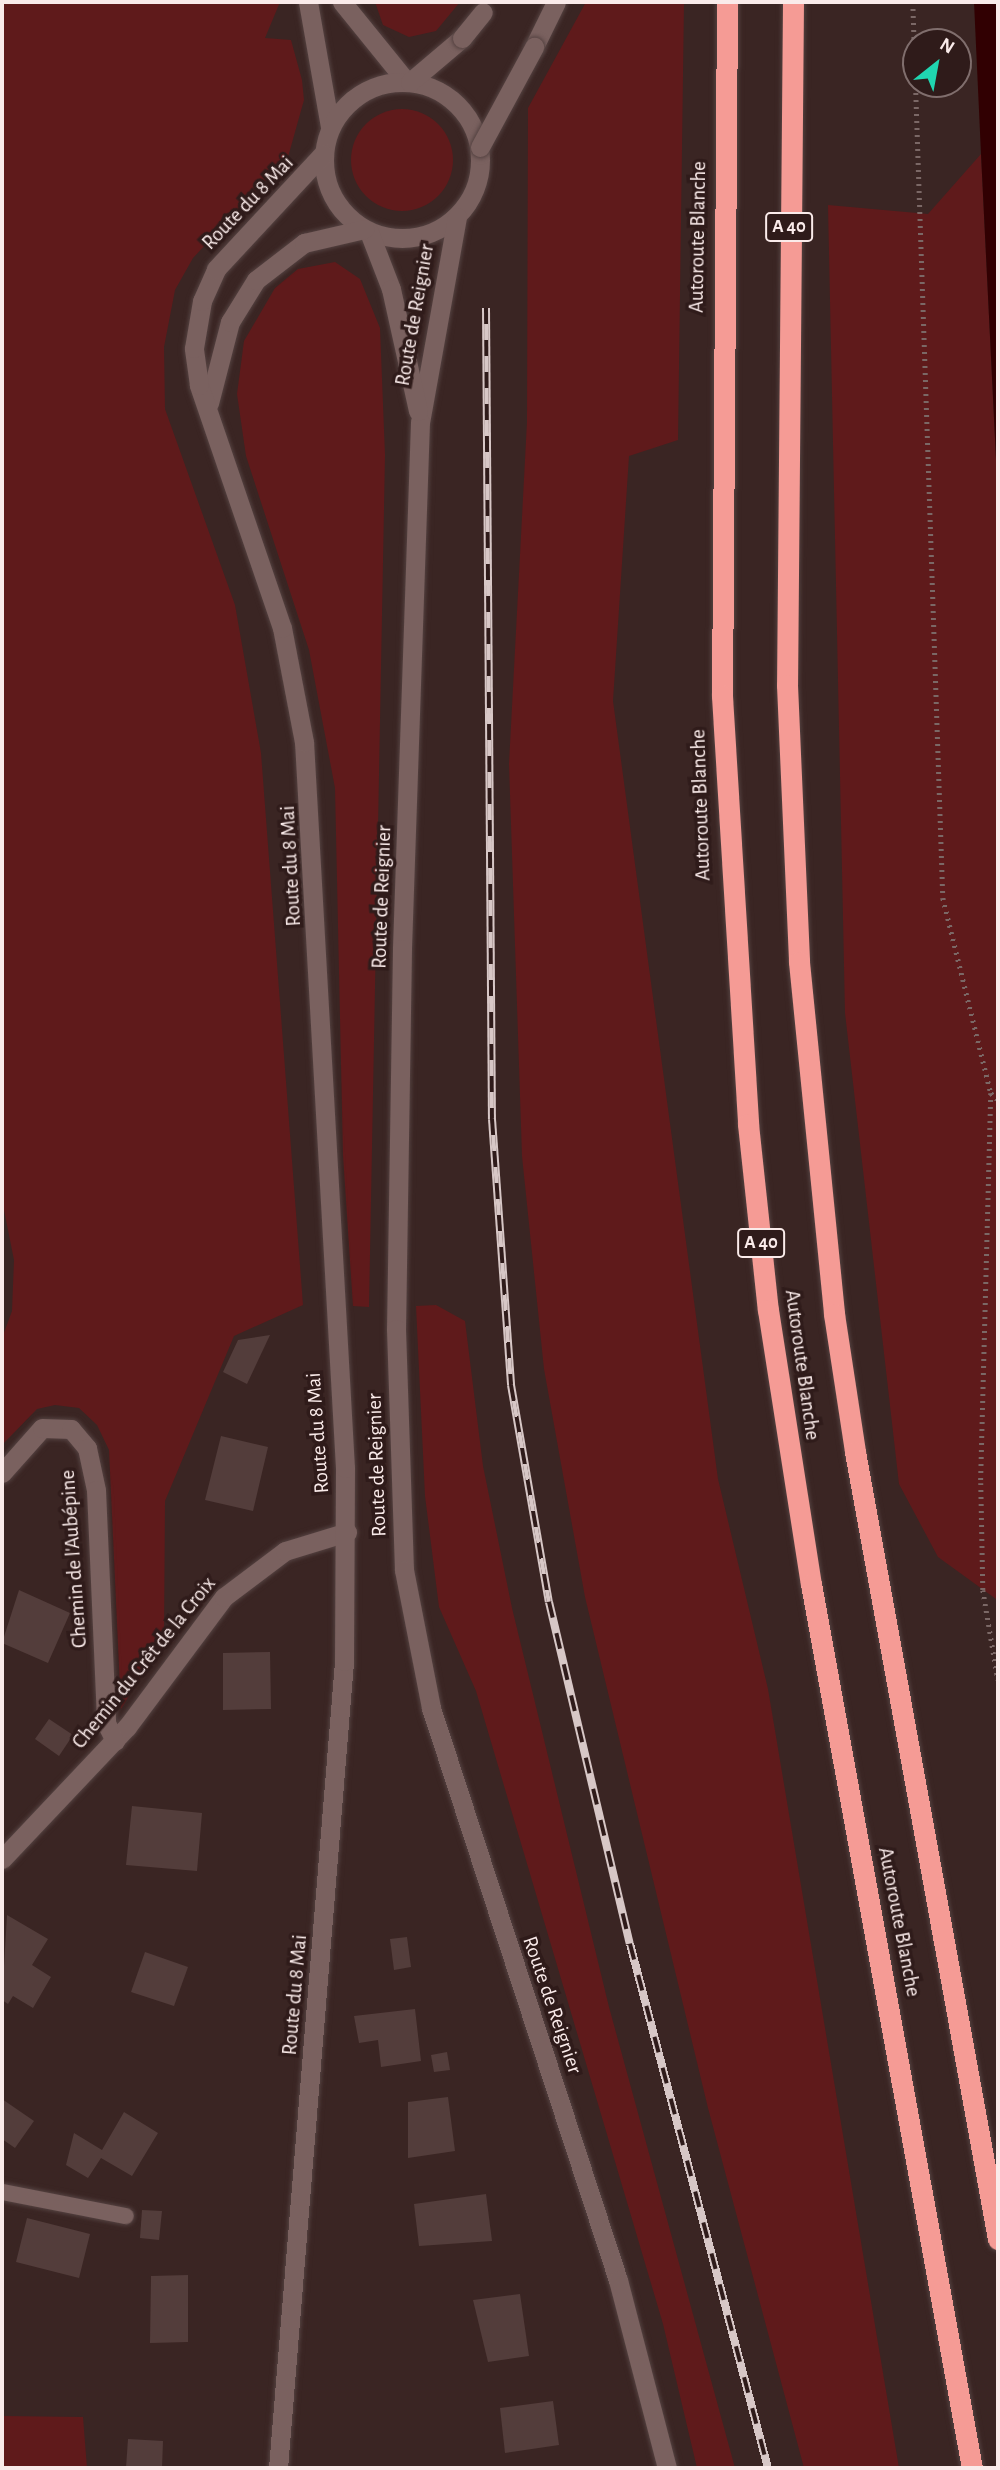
<!DOCTYPE html>
<html>
<head>
<meta charset="utf-8">
<style>
  body { margin:0 }
  #map { position:relative; width:1000px; height:2470px; overflow:hidden; background:#3a2523; font-family:"Alegreya Sans",sans-serif }
  div>[style] { position:absolute }
  [style*='--x'] { left:calc(var(--x)*1px); top:calc(var(--y)*1px); width:calc(var(--w)*1px); rotate:calc(var(--a)*1deg) }
  .green>* { inset:0; background:#5f1a1b }
  .round { border-radius:50% }
  .water>* { inset:0; background:#310002 }
  .building>* { inset:0; background:#533d3b }
  .path>* { height:4.5px; margin-top:-2.25px; transform-origin:0; background:repeating-linear-gradient(90deg,#7b6866 0 2px,transparent 0 7px) }
  .roads { filter:drop-shadow(0 0 2px #544241) drop-shadow(0 0 2px #544241) }
  .service>* { height:16px; margin:-8px; padding:0 8px; transform-origin:8px; border-radius:8px; background:#7a615f }
  .minor>* { height:19px; margin:-9.5px; padding:0 9.5px; transform-origin:9.5px; border-radius:9.5px; background:#7a615f }
  .tertiary>* { height:19px; margin:-9.5px; padding:0 9.5px; transform-origin:9.5px; border-radius:9.5px; background:#7a615f }
  .secondary>* { height:19px; margin:-9.5px; padding:0 9.5px; transform-origin:9.5px; border-radius:9.5px; background:#7a615f }
  .secondary>.ring { margin:-9.5px; padding:0; box-sizing:content-box; background:none; border:19px solid #7a615f; border-radius:50% }
  .motorway>* { height:21px; margin:-10.5px; padding:0 10.5px; transform-origin:10.5px; border-radius:10.5px; background:#f59b95 }
  .rail>* { height:8px; margin-top:-4px; transform-origin:0; background:repeating-linear-gradient(90deg,#2f1b1a 0 16px,#d7c7c6 0 32px); box-sizing:border-box; border-block:2px solid #d7c7c6 }
  .bridges { filter:drop-shadow(0 0 2px #544241) drop-shadow(0 0 2px #544241) }
  .secondary-bridge>* { height:19px; margin:-9.5px; padding:0 9.5px; transform-origin:9.5px; border-radius:9.5px; background:#7a615f }
  span { translate:-50% -50%; white-space:nowrap; text-align:center; line-height:1.15; -webkit-text-stroke:7px #2f1b1a; paint-order:stroke }
  .shield-label span { padding:2px 5px; background:#2f1b1a; border:2px solid; border-radius:5px; -webkit-text-stroke-width:0 }
  .shield-label { font-size:19px; color:#faebea; font-weight:700 }
  .street-label { font-size:21px; color:#faebea }
  .frame { position:absolute; inset:0; border:4px solid #faebea; pointer-events:none }
  .north { position:absolute; left:902px; top:28px; width:70px; height:70px; box-sizing:border-box; background:#2f1b1a; border:2px solid #806e6d; border-radius:50%; rotate:31deg; font-size:19px; font-weight:700; line-height:28px; text-align:center; color:#faebea }
  .north::after { content:''; display:block; margin:auto; width:24px; height:32px; background:#20d5b0; clip-path:polygon(50% 0,100% 100%,50% 72%,0 100%) }
</style>
</head>
<body>
<div id="map">
  <div class="green">
    <div style="clip-path:polygon(2px 2px,280px 2px,265px 38px,291px 40px,302px 80px,304px 100px,288px 157px,193px 258px,175px 290px,164px 347px,165px 409px,235px 605px,261px 753px,303px 1305px,234px 1336px,165px 1501px,164px 1639px,121px 1709px,109px 1450px,97px 1425px,79px 1408px,55px 1405px,37px 1409px,2px 1445px,2px 1338px,12px 1311px,14px 1260px,2px 1200px)"></div>
    <div style="clip-path:polygon(375px 2px,460px 2px,436px 31px,409px 37px,383px 25px)"></div>
    <div style="clip-path:polygon(586px 2px,684px 2px,678px 440px,629px 456px,613px 701px,718px 1479px,768px 1689px,899px 2468px,804px 2468px,708px 2108px,585px 1597px,544px 1369px,522px 1156px,509px 764px,527px 422px,528px 108px)"></div>
    <div class="round" style="left:351px;top:109px;width:102px;height:102px"></div>
    <div style="clip-path:polygon(981px 154px,998px 499px,998px 1611px,996px 1599px,938px 1557px,899px 1484px,845px 1013px,828px 205px,928px 214px)"></div>
    <div style="clip-path:polygon(335px 262px,360px 279px,380px 328px,385px 455px,369px 1307px,353px 1306px,343px 1155px,335px 788px,309px 650px,246px 456px,237px 394px,244px 341px,275px 288px,298px 269px)"></div>
    <div style="clip-path:polygon(436px 1305px,465px 1321px,483px 1466px,512px 1608px,609px 2007px,735px 2468px,697px 2468px,663px 2324px,476px 1691px,439px 1607px,425px 1496px,416px 1306px)"></div>
    <div style="clip-path:polygon(2px 2416px,83px 2417px,87px 2468px,2px 2468px)"></div>
  </div>
  <div class="water">
    <div style="clip-path:polygon(974px 2px,998px 2px,998px 499px,981px 154px)"></div>
  </div>
  <div class="building">
    <div style="clip-path:polygon(270px 1335px,247px 1384px,223px 1372px,238px 1340px)"></div>
    <div style="clip-path:polygon(221px 1436px,268px 1447px,253px 1511px,205px 1500px)"></div>
    <div style="clip-path:polygon(19px 1590px,70px 1613px,48px 1663px,2px 1643px)"></div>
    <div style="clip-path:polygon(270px 1652px,271px 1709px,223px 1710px,223px 1653px)"></div>
    <div style="clip-path:polygon(49px 1719px,73px 1735px,59px 1756px,35px 1739px)"></div>
    <div style="clip-path:polygon(132px 1806px,202px 1813px,197px 1871px,126px 1865px)"></div>
    <div style="clip-path:polygon(7px 1915px,48px 1939px,32px 1965px,51px 1977px,33px 2008px,13px 1996px,8px 2004px,2px 2000px)"></div>
    <div style="clip-path:polygon(407px 1937px,411px 1967px,394px 1970px,390px 1939px)"></div>
    <div style="clip-path:polygon(145px 1952px,188px 1967px,174px 2006px,131px 1992px)"></div>
    <div style="clip-path:polygon(415px 2009px,421px 2061px,381px 2067px,378px 2040px,359px 2043px,354px 2016px)"></div>
    <div style="clip-path:polygon(447px 2052px,450px 2070px,434px 2072px,431px 2055px)"></div>
    <div style="clip-path:polygon(448px 2097px,455px 2151px,408px 2158px,408px 2102px)"></div>
    <div style="clip-path:polygon(2px 2099px,34px 2121px,15px 2148px,2px 2139px)"></div>
    <div style="clip-path:polygon(124px 2112px,158px 2133px,132px 2176px,101px 2158px,88px 2178px,66px 2165px,74px 2133px,102px 2150px)"></div>
    <div style="clip-path:polygon(486px 2194px,492px 2241px,419px 2246px,414px 2204px)"></div>
    <div style="clip-path:polygon(142px 2210px,162px 2211px,159px 2240px,140px 2238px)"></div>
    <div style="clip-path:polygon(27px 2218px,90px 2234px,79px 2278px,16px 2262px)"></div>
    <div style="clip-path:polygon(188px 2275px,188px 2342px,150px 2343px,151px 2276px)"></div>
    <div style="clip-path:polygon(520px 2294px,529px 2356px,488px 2362px,473px 2300px)"></div>
    <div style="clip-path:polygon(553px 2401px,559px 2445px,505px 2453px,500px 2408px)"></div>
    <div style="clip-path:polygon(128px 2439px,163px 2441px,162px 2468px,126px 2468px)"></div>
  </div>
  <div class="path">
    <div style="--x:913;--y:2;--w:897;--a:88.08"></div>
    <div style="--x:943;--y:898;--w:201;--a:76.2"></div>
    <div style="--x:991;--y:1093;--w:390;--a:91.5"></div>
    <div style="--x:981;--y:1483;--w:107;--a:88.9"></div>
    <div style="--x:983;--y:1590;--w:91;--a:80.5"></div>
    <div style="--x:991;--y:1093;--w:10;--a:45"></div>
  </div>
  <div class="roads">
    <div class="service">
      <div style="--x:2;--y:2192;--w:126;--a:11"></div>
    </div>
    <div class="minor">
      <div style="--x:2;--y:1473;--w:60;--a:-48.4"></div>
      <div style="--x:42;--y:1428;--w:29;--a:2"></div>
      <div style="--x:71;--y:1429;--w:25;--a:50"></div>
      <div style="--x:87;--y:1448;--w:43;--a:77.9"></div>
      <div style="--x:96;--y:1490;--w:233;--a:87.5"></div>
      <div style="--x:106;--y:1723;--w:20;--a:63"></div>
      <div style="--x:2;--y:1859;--w:182;--a:-46.6"></div>
      <div style="--x:127;--y:1727;--w:162;--a:-53.3"></div>
      <div style="--x:224;--y:1597;--w:76;--a:-37"></div>
      <div style="--x:285;--y:1551;--w:65;--a:-17"></div>
    </div>
    <div class="tertiary">
      <div style="--x:308;--y:2;--w:127;--a:80"></div>
      <div style="--x:342;--y:2;--w:102;--a:51"></div>
    </div>
    <div class="secondary">
      <div style="--x:534;--y:47;--w:50;--a:-63.9"></div>
      <div class="ring" style="left:324px;top:82px;width:137px;height:137px"></div>
      <div style="--x:410;--y:82;--w:68;--a:-40.2"></div>
      <div style="--x:457;--y:217;--w:208;--a:100.2"></div>
      <div style="--x:420;--y:422;--w:527;--a:91.96"></div>
      <div style="--x:402;--y:949;--w:380;--a:90.9"></div>
      <div style="--x:396;--y:1329;--w:241;--a:88.1"></div>
      <div style="--x:404;--y:1570;--w:141;--a:78.9"></div>
      <div style="--x:431;--y:1708;--w:602;--a:71.9"></div>
      <div style="--x:618;--y:2280;--w:194;--a:75.4"></div>
      <div style="--x:369;--y:232;--w:61;--a:68.9"></div>
      <div style="--x:391;--y:289;--w:125;--a:77.5"></div>
      <div style="--x:209;--y:403;--w:84;--a:-75.5"></div>
      <div style="--x:230;--y:322;--w:49;--a:-58.2"></div>
      <div style="--x:256;--y:280;--w:61;--a:-37.6"></div>
      <div style="--x:304;--y:243;--w:62;--a:-13.1"></div>
      <div style="--x:278;--y:2468;--w:810;--a:-85.32"></div>
      <div style="--x:344;--y:1661;--w:193;--a:-89.7"></div>
      <div style="--x:345;--y:1468;--w:727;--a:-93.23"></div>
      <div style="--x:304;--y:742;--w:116;--a:-100.9"></div>
      <div style="--x:282;--y:628;--w:257;--a:-108.9"></div>
      <div style="--x:199;--y:385;--w:37;--a:-98"></div>
      <div style="--x:194;--y:348;--w:48;--a:-80.3"></div>
      <div style="--x:202;--y:301;--w:35;--a:-66"></div>
      <div style="--x:216;--y:269;--w:157;--a:-47.1"></div>
    </div>
    <div class="motorway">
      <div style="--x:727;--y:2;--w:694;--a:90.41"></div>
      <div style="--x:722;--y:696;--w:429;--a:86.5"></div>
      <div style="--x:748;--y:1124;--w:187;--a:83.9"></div>
      <div style="--x:768;--y:1310;--w:277;--a:81.1"></div>
      <div style="--x:811;--y:1584;--w:899;--a:79.68"></div>
      <div style="--x:793;--y:2;--w:683;--a:90.5"></div>
      <div style="--x:787;--y:685;--w:277;--a:87.5"></div>
      <div style="--x:799;--y:962;--w:354;--a:84.3"></div>
      <div style="--x:834;--y:1314;--w:140;--a:81.3"></div>
      <div style="--x:855;--y:1452;--w:800;--a:79.7"></div>
    </div>
  </div>
  <div class="rail">
    <div style="--x:486;--y:308;--w:811;--a:89.58"></div>
    <div style="--x:492;--y:1119;--w:267;--a:85.9"></div>
    <div style="--x:511;--y:1385;--w:220;--a:80.1"></div>
    <div style="--x:549;--y:1602;--w:351;--a:76.7"></div>
    <div style="--x:630;--y:1944;--w:542;--a:75.25"></div>
  </div>
  <div class="bridges">
    <div class="secondary-bridge">
      <div style="--x:462;--y:38;--w:33;--a:-51"></div>
      <div style="--x:480;--y:147;--w:114;--a:-61.6"></div>
    </div>
  </div>
  <div class="shield-label">
    <span style="left:789px;top:227px">A 40</span>
    <span style="left:761px;top:1243px">A 40</span>
  </div>
  <div class="street-label">
    <span style="left:248px;top:203px;rotate:-46deg">Route du 8 Mai</span>
    <span style="left:698px;top:237px;rotate:-89deg">Autoroute Blanche</span>
    <span style="left:415px;top:315px;rotate:-80deg">Route de Reignier</span>
    <span style="left:701px;top:805px;rotate:-92deg">Autoroute Blanche</span>
    <span style="left:291px;top:866px;rotate:-93deg">Route du 8 Mai</span>
    <span style="left:382px;top:897px;rotate:-88deg">Route de Reignier</span>
    <span style="left:802px;top:1365px;rotate:82deg">Autoroute Blanche</span>
    <span style="left:318px;top:1433px;rotate:-94deg">Route du 8 Mai</span>
    <span style="left:377px;top:1465px;rotate:-92deg">Route de Reignier</span>
    <span style="left:74px;top:1559px;rotate:-94deg">Chemin de l'Aubépine</span>
    <span style="left:144px;top:1663px;rotate:-51deg">Chemin du Crêt de la Croix</span>
    <span style="left:899px;top:1922px;rotate:79deg">Autoroute Blanche</span>
    <span style="left:295px;top:1995px;rotate:-85deg">Route du 8 Mai</span>
    <span style="left:552px;top:2005px;rotate:71deg">Route de Reignier</span>
  </div>
  <div class="frame"></div>
  <div class="north">N</div>
</div>
</body>
</html>
